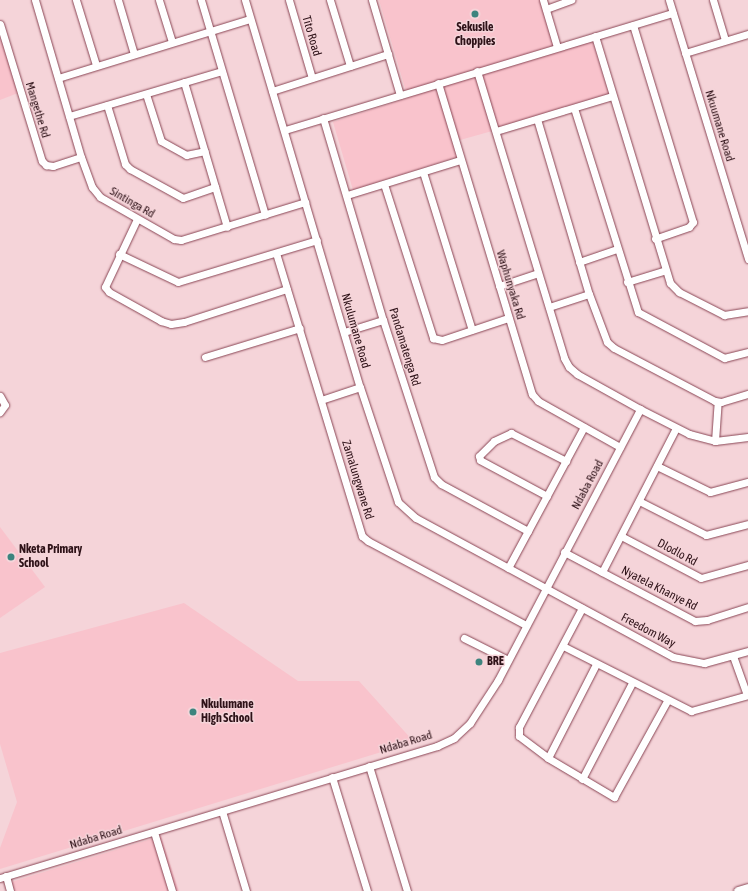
<!DOCTYPE html>
<html>
<head>
<meta charset="utf-8">
<style>
  body { margin:0 }
  #map { position:relative; width:748px; height:891px; overflow:hidden; background:#f5d4d9; font-family:"Asap Condensed",sans-serif }
  div>[style] { position:absolute }
  [style*='--x'] { left:calc(var(--x)*1px); top:calc(var(--y)*1px); width:calc(var(--w)*1px); rotate:calc(var(--a)*1deg) }
  .built>* { inset:0; background:#f9c3cc }
  .roads { filter:drop-shadow(0 0 1px #894554) drop-shadow(0 0 1px #894554) }
  .minor>* { height:7px; margin:-3.5px; padding:0 3.5px; transform-origin:3.5px; border-radius:3.5px; background:#fff }
  .major>* { height:9px; margin:-4.5px; padding:0 4.5px; transform-origin:4.5px; border-radius:4.5px; background:#fff }
  .dots>* { width:11px; height:11px; translate:-50% -50%; box-sizing:border-box; border:2px solid #f5d4d9; border-radius:50% }
  span { translate:-50% -50%; white-space:nowrap; text-align:center; line-height:1.15; -webkit-text-stroke:3px #f5d4d9; paint-order:stroke }
  .poi-label { font-size:12px; color:#2e1218; font-weight:700 }
  .left { translate:0 -50%; text-align:left }
  .street-label { font-size:12px; color:#2e1218 }
</style>
</head>
<body>
<div id="map">
  <div class="built">
    <div style="clip-path:polygon(379px 0,540px 0,556px 51px,592px 40px,610px 98px,453px 142px,457px 157px,353px 190px,333px 122px,408px 98px)"></div>
    <div style="clip-path:polygon(0 29px,18px 93px,0 100px)"></div>
    <div style="clip-path:polygon(0 527px,45px 587px,0 618px)"></div>
    <div style="clip-path:polygon(184px 603px,298px 681px,359px 681px,414px 742px,0 869px,0 848px,17px 802px,0 744px,0 653px)"></div>
    <div style="clip-path:polygon(161px 836px,179px 891px,7px 891px,5px 884px)"></div>
  </div>
  <div class="roads">
    <div class="minor">
      <div style="--x:35;--y:0;--w:164;--a:73.7"></div>
      <div style="--x:81;--y:157;--w:32;--a:70"></div>
      <div style="--x:92;--y:187;--w:13;--a:51"></div>
      <div style="--x:100;--y:197;--w:85;--a:29.6"></div>
      <div style="--x:174;--y:239;--w:7;--a:8"></div>
      <div style="--x:181;--y:240;--w:130;--a:-17"></div>
      <div style="--x:76;--y:0;--w:68;--a:72.9"></div>
      <div style="--x:118;--y:0;--w:56;--a:73.5"></div>
      <div style="--x:159;--y:0;--w:44;--a:72.8"></div>
      <div style="--x:201;--y:0;--w:224;--a:73.4"></div>
      <div style="--x:245;--y:0;--w:404;--a:73.5"></div>
      <div style="--x:360;--y:387;--w:121;--a:71.7"></div>
      <div style="--x:398;--y:502;--w:24;--a:42"></div>
      <div style="--x:416;--y:518;--w:292;--a:28.4"></div>
      <div style="--x:673;--y:657;--w:32;--a:11"></div>
      <div style="--x:704;--y:663;--w:46;--a:-15.3"></div>
      <div style="--x:289;--y:0;--w:81;--a:73.6"></div>
      <div style="--x:330;--y:0;--w:69;--a:73.1"></div>
      <div style="--x:372;--y:0;--w:99;--a:73.6"></div>
      <div style="--x:543;--y:0;--w:49;--a:73.4"></div>
      <div style="--x:669;--y:0;--w:271;--a:73"></div>
      <div style="--x:713;--y:0;--w:42;--a:73.3"></div>
      <div style="--x:546;--y:9;--w:27;--a:-20"></div>
      <div style="--x:0;--y:24;--w:143;--a:73"></div>
      <div style="--x:42;--y:161;--w:6;--a:45"></div>
      <div style="--x:46;--y:165;--w:7;--a:8"></div>
      <div style="--x:53;--y:166;--w:29;--a:-18"></div>
      <div style="--x:633;--y:25;--w:206;--a:73.1"></div>
      <div style="--x:693;--y:222;--w:6;--a:129"></div>
      <div style="--x:689;--y:227;--w:36;--a:161"></div>
      <div style="--x:595;--y:36;--w:258;--a:73.1"></div>
      <div style="--x:670;--y:283;--w:13;--a:45"></div>
      <div style="--x:679;--y:292;--w:51;--a:27.1"></div>
      <div style="--x:724;--y:315;--w:24;--a:-9"></div>
      <div style="--x:685;--y:53;--w:66;--a:-16.8"></div>
      <div style="--x:477;--y:71;--w:300;--a:73.1"></div>
      <div style="--x:564;--y:358;--w:10;--a:61"></div>
      <div style="--x:569;--y:367;--w:11;--a:41"></div>
      <div style="--x:577;--y:374;--w:72;--a:29.1"></div>
      <div style="--x:640;--y:409;--w:55;--a:27"></div>
      <div style="--x:689;--y:434;--w:27;--a:15"></div>
      <div style="--x:715;--y:441;--w:33;--a:-7"></div>
      <div style="--x:58;--y:78;--w:201;--a:-17.1"></div>
      <div style="--x:184;--y:82;--w:151;--a:73.5"></div>
      <div style="--x:438;--y:83;--w:325;--a:73.2"></div>
      <div style="--x:532;--y:394;--w:9;--a:49"></div>
      <div style="--x:538;--y:401;--w:94;--a:29.3"></div>
      <div style="--x:272;--y:91;--w:122;--a:-17.7"></div>
      <div style="--x:146;--y:94;--w:49;--a:72.3"></div>
      <div style="--x:161;--y:141;--w:29;--a:29"></div>
      <div style="--x:186;--y:155;--w:19;--a:-12"></div>
      <div style="--x:107;--y:105;--w:62;--a:73"></div>
      <div style="--x:125;--y:164;--w:7;--a:45"></div>
      <div style="--x:130;--y:169;--w:60;--a:28.7"></div>
      <div style="--x:183;--y:198;--w:34;--a:-19"></div>
      <div style="--x:574;--y:108;--w:214;--a:72.6"></div>
      <div style="--x:638;--y:312;--w:98;--a:28.1"></div>
      <div style="--x:724;--y:358;--w:25;--a:-14"></div>
      <div style="--x:69;--y:116;--w:159;--a:-16.4"></div>
      <div style="--x:323;--y:118;--w:211;--a:73.5"></div>
      <div style="--x:383;--y:320;--w:165;--a:72"></div>
      <div style="--x:434;--y:477;--w:10;--a:45"></div>
      <div style="--x:441;--y:484;--w:99;--a:28.4"></div>
      <div style="--x:537;--y:119;--w:183;--a:73.5"></div>
      <div style="--x:589;--y:294;--w:51;--a:69.4"></div>
      <div style="--x:607;--y:342;--w:9;--a:41"></div>
      <div style="--x:614;--y:348;--w:114;--a:27.7"></div>
      <div style="--x:715;--y:401;--w:6;--a:9"></div>
      <div style="--x:721;--y:402;--w:28;--a:-17"></div>
      <div style="--x:285;--y:130;--w:405;--a:-16.8"></div>
      <div style="--x:496;--y:131;--w:121;--a:-16.8"></div>
      <div style="--x:423;--y:172;--w:165;--a:72.8"></div>
      <div style="--x:384;--y:184;--w:162;--a:72.3"></div>
      <div style="--x:433;--y:338;--w:9;--a:13"></div>
      <div style="--x:442;--y:340;--w:70;--a:-18.4"></div>
      <div style="--x:347;--y:195;--w:118;--a:-17.2"></div>
      <div style="--x:137;--y:219;--w:75;--a:115.2"></div>
      <div style="--x:105;--y:287;--w:6;--a:51"></div>
      <div style="--x:109;--y:292;--w:60;--a:29.1"></div>
      <div style="--x:161;--y:321;--w:10;--a:17"></div>
      <div style="--x:171;--y:324;--w:13;--a:-9"></div>
      <div style="--x:184;--y:322;--w:108;--a:-17.8"></div>
      <div style="--x:276;--y:253;--w:296;--a:73.1"></div>
      <div style="--x:362;--y:536;--w:8;--a:40"></div>
      <div style="--x:368;--y:541;--w:179;--a:28"></div>
      <div style="--x:119;--y:254;--w:65;--a:25.4"></div>
      <div style="--x:178;--y:282;--w:145;--a:-16.8"></div>
      <div style="--x:579;--y:262;--w:40;--a:-18.9"></div>
      <div style="--x:627;--y:282;--w:39;--a:-17"></div>
      <div style="--x:499;--y:286;--w:41;--a:-18.4"></div>
      <div style="--x:549;--y:307;--w:42;--a:-18"></div>
      <div style="--x:344;--y:332;--w:41;--a:-17.1"></div>
      <div style="--x:205;--y:357;--w:99;--a:-17"></div>
      <div style="--x:0;--y:396;--w:10;--a:61"></div>
      <div style="--x:5;--y:405;--w:9;--a:126"></div>
      <div style="--x:321;--y:400;--w:41;--a:-18.4"></div>
      <div style="--x:715;--y:441;--w:39;--a:-86"></div>
      <div style="--x:657;--y:466;--w:59;--a:26.1"></div>
      <div style="--x:710;--y:492;--w:39;--a:-15"></div>
      <div style="--x:547;--y:496;--w:76;--a:-151.8"></div>
      <div style="--x:480;--y:460;--w:4;--a:-104"></div>
      <div style="--x:479;--y:456;--w:21;--a:-45"></div>
      <div style="--x:494;--y:441;--w:19;--a:-25"></div>
      <div style="--x:511;--y:433;--w:62;--a:27"></div>
      <div style="--x:639;--y:501;--w:75;--a:26.9"></div>
      <div style="--x:706;--y:535;--w:43;--a:-14.7"></div>
      <div style="--x:621;--y:536;--w:90;--a:27.7"></div>
      <div style="--x:701;--y:578;--w:49;--a:-15.5"></div>
      <div style="--x:564;--y:552;--w:148;--a:27.8"></div>
      <div style="--x:695;--y:621;--w:12;--a:-5"></div>
      <div style="--x:707;--y:620;--w:43;--a:-17.6"></div>
      <div style="--x:508;--y:568;--w:160;--a:-61.7"></div>
      <div style="--x:602;--y:572;--w:162;--a:-62.8"></div>
      <div style="--x:582;--y:608;--w:135;--a:117.9"></div>
      <div style="--x:519;--y:727;--w:9;--a:90"></div>
      <div style="--x:519;--y:736;--w:36;--a:37"></div>
      <div style="--x:548;--y:758;--w:77;--a:30.6"></div>
      <div style="--x:614;--y:797;--w:110;--a:-61.1"></div>
      <div style="--x:464;--y:638;--w:49;--a:26.6"></div>
      <div style="--x:563;--y:646;--w:144;--a:26.9"></div>
      <div style="--x:691;--y:711;--w:59;--a:-15.7"></div>
      <div style="--x:733;--y:656;--w:41;--a:70.3"></div>
      <div style="--x:548;--y:758;--w:106;--a:-62.9"></div>
      <div style="--x:369;--y:766;--w:131;--a:73.1"></div>
      <div style="--x:332;--y:777;--w:119;--a:72.9"></div>
      <div style="--x:582;--y:779;--w:108;--a:-62.5"></div>
      <div style="--x:222;--y:811;--w:84;--a:73.3"></div>
      <div style="--x:154;--y:832;--w:62;--a:73"></div>
      <div style="--x:6;--y:876;--w:16;--a:75"></div>
      <div style="--x:0;--y:878;--w:457;--a:-16.8"></div>
      <div style="--x:437;--y:746;--w:19;--a:-25"></div>
      <div style="--x:454;--y:738;--w:22;--a:-43"></div>
      <div style="--x:470;--y:723;--w:51;--a:-56.9"></div>
      <div style="--x:498;--y:680;--w:306;--a:-62.3"></div>
    </div>
    <div class="major">
      <div style="--x:738;--y:891;--w:10;--a:-17"></div>
    </div>
  </div>
  <div class="dots">
    <div style="left:475px;top:14px;background:#3d847e"></div>
    <div style="left:11px;top:557px;background:#3d847e"></div>
    <div style="left:479px;top:662px;background:#3d847e"></div>
    <div style="left:193px;top:712px;background:#3d847e"></div>
  </div>
  <div class="poi-label">
    <span style="left:475px;top:35px">Sekusile<br>Choppies</span>
    <span class="left" style="left:19px;top:557px">Nketa Primary<br>School</span>
    <span class="left" style="left:487px;top:662px">BRE</span>
    <span class="left" style="left:201px;top:712px">Nkulumane<br>High School</span>
  </div>
  <div class="street-label">
    <span style="left:311px;top:36px;rotate:74deg">Tito Road</span>
    <span style="left:37px;top:110px;rotate:73deg">Mangethe Rd</span>
    <span style="left:719px;top:126px;rotate:73deg">Nkuumane Road</span>
    <span style="left:132px;top:203px;rotate:30deg">Sintinga Rd</span>
    <span style="left:510px;top:285px;rotate:73deg">Waphunyaka Rd</span>
    <span style="left:355px;top:331px;rotate:74deg">Nkulumane Road</span>
    <span style="left:404px;top:347px;rotate:73deg">Pandamatenga Rd</span>
    <span style="left:357px;top:480px;rotate:73deg">Zamalungwane Rd</span>
    <span style="left:588px;top:485px;rotate:-62deg">Ndaba Road</span>
    <span style="left:677px;top:553px;rotate:28deg">Dlodlo Rd</span>
    <span style="left:659px;top:589px;rotate:27deg">Nyatela Khanye Rd</span>
    <span style="left:648px;top:631px;rotate:28deg">Freedom Way</span>
    <span style="left:406px;top:743px;rotate:-17deg">Ndaba Road</span>
    <span style="left:96px;top:838px;rotate:-17deg">Ndaba Road</span>
  </div>
</div>
</body>
</html>
